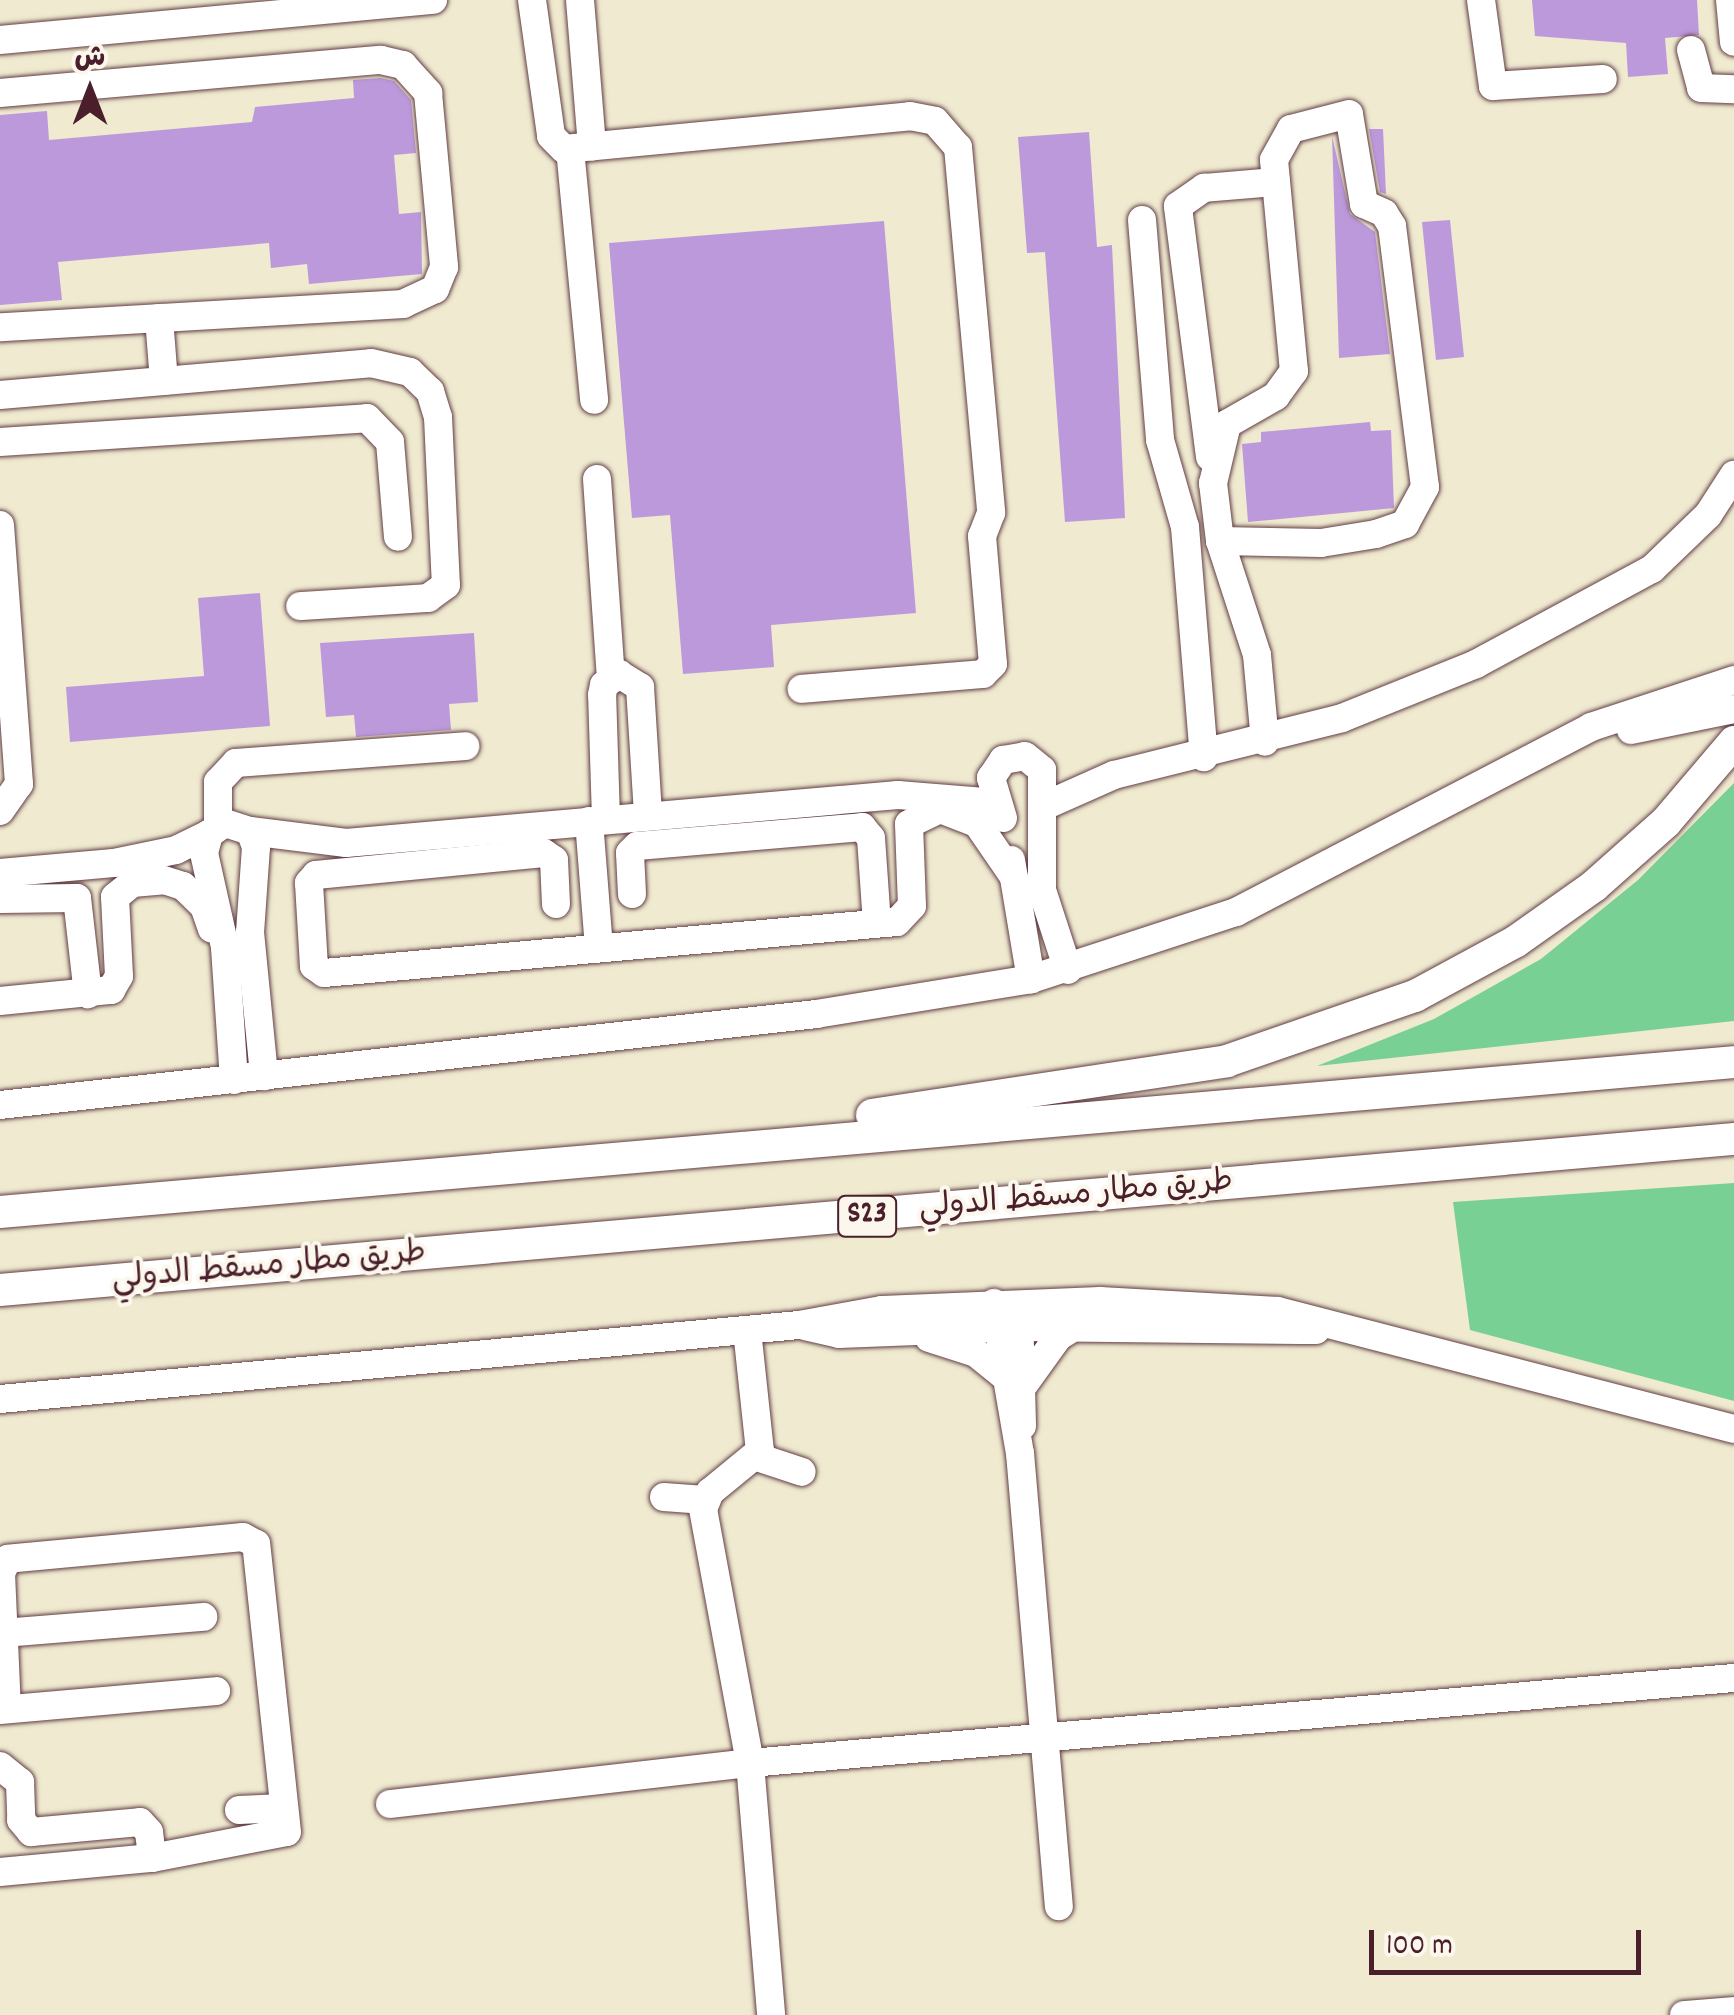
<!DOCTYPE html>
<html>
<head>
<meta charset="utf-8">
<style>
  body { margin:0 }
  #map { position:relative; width:1734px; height:2015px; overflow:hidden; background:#efead0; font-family:Dekko,"Playpen Sans Arabic",sans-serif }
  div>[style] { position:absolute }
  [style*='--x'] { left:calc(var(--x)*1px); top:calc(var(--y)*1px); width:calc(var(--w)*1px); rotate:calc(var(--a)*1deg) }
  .green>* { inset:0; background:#78d095 }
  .building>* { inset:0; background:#bc99db }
  .roads { filter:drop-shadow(0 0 2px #633d44) drop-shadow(0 0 2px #633d44) }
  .minor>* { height:28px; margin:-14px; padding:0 14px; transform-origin:14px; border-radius:14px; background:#fff }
  .major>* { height:32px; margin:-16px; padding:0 16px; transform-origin:16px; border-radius:16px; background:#fff }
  span { translate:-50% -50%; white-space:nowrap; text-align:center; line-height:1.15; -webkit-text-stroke:8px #fbf7ec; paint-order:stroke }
  .shield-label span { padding:2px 8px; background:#fbf7ec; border:2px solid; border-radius:8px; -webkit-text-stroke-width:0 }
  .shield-label { font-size:30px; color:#4a1f2b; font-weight:700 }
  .street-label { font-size:32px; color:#4a1f2b }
  .north { position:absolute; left:40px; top:40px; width:100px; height:100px; -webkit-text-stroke:8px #fbf7ec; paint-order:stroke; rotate:0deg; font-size:28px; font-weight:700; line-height:40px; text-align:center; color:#4a1f2b }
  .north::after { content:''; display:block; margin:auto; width:35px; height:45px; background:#4a1f2b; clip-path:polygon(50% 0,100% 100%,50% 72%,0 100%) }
  .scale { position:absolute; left:1369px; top:1930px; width:272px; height:45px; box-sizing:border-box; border:5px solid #4a1f2b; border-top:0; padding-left:12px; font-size:30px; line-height:35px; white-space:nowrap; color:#4a1f2b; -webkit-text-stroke:8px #fbf7ec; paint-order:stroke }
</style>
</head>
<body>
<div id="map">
  <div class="green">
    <div style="clip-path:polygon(1734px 783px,1734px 1021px,1317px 1066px,1434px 1019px,1541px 959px,1638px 880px)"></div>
    <div style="clip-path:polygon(1734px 1183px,1734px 1401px,1470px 1330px,1453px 1202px)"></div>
  </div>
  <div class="building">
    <div style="clip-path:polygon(1532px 0,1697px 0,1699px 35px,1665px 38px,1668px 74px,1628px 77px,1626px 43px,1535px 36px)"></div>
    <div style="clip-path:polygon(380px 78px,394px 81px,411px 100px,416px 153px,394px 155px,399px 214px,421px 212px,422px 274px,309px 284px,307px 264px,271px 268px,269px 243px,58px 262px,62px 300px,0 305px,0 115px,47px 111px,49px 140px,252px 122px,255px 107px,354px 98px,353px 80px)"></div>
    <div style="clip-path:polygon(1369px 129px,1383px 129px,1386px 194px,1380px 192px)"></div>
    <div style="clip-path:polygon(1089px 132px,1097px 247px,1112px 245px,1125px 518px,1065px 522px,1045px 252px,1027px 253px,1018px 137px)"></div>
    <div style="clip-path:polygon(1332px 136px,1350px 214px,1375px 232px,1390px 354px,1339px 358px)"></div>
    <div style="clip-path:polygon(1450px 220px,1464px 357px,1436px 360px,1422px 222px)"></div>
    <div style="clip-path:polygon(884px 221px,916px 613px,771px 625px,774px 667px,683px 674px,670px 515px,632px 518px,609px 243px)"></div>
    <div style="clip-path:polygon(1370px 422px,1371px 431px,1391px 430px,1394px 508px,1248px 522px,1242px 444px,1261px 442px,1261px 432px)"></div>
    <div style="clip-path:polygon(260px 593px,270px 726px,70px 742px,66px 687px,204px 676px,198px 598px)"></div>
    <div style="clip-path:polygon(474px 633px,478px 702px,449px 704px,451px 730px,356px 737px,354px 715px,326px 717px,320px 643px)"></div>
  </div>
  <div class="roads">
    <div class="minor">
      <div style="--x:532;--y:0;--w:137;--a:82"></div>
      <div style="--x:551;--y:136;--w:18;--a:45"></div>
      <div style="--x:564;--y:149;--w:348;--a:-5.4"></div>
      <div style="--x:910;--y:116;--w:25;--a:11"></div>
      <div style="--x:935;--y:121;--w:35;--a:49"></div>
      <div style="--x:958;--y:147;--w:367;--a:84.8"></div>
      <div style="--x:991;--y:513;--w:25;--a:111"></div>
      <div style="--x:982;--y:536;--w:128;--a:85.1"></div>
      <div style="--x:993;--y:664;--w:14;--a:135"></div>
      <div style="--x:983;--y:674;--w:182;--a:175.3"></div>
      <div style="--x:580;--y:0;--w:147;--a:85.3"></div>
      <div style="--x:1481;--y:0;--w:87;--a:82.1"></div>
      <div style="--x:1493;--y:86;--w:110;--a:-3.6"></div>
      <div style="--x:1730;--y:0;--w:42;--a:84.6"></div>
      <div style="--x:0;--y:40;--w:435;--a:-5.3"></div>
      <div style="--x:1691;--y:50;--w:39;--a:75"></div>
      <div style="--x:1701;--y:88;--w:33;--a:2"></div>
      <div style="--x:0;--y:93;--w:382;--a:-5"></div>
      <div style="--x:381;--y:60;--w:23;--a:13"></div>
      <div style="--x:403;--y:65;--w:38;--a:48"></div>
      <div style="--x:428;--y:93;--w:175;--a:84.7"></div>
      <div style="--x:444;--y:267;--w:24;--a:112"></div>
      <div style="--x:435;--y:289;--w:35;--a:155"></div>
      <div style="--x:403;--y:304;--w:404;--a:176.7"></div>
      <div style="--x:570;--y:149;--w:252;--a:84.5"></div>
      <div style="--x:1142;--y:220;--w:221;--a:85.3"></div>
      <div style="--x:1160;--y:440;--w:91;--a:74"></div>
      <div style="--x:1185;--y:527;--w:231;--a:85.3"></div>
      <div style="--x:159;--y:318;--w:63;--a:85.5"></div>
      <div style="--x:0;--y:395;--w:372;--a:-4.9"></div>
      <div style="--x:371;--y:363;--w:40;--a:13"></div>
      <div style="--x:410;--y:372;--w:28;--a:44"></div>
      <div style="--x:430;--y:391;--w:27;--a:73"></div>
      <div style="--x:438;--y:417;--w:168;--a:87.3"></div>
      <div style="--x:446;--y:585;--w:22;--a:144"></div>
      <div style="--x:428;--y:598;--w:128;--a:176.4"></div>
      <div style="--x:0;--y:442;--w:368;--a:-3.7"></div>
      <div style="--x:367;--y:418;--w:33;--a:46"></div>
      <div style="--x:390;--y:442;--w:95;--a:85.2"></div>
      <div style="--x:1210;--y:457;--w:253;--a:-97.3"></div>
      <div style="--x:1178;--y:206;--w:32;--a:-35"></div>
      <div style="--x:1204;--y:188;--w:72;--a:-4.8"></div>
      <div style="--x:597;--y:479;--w:198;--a:86"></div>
      <div style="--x:0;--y:525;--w:260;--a:85.8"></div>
      <div style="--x:19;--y:784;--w:33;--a:125"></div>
      <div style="--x:1220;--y:541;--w:101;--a:1.1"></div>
      <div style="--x:1321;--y:543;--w:56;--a:-9.3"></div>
      <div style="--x:1376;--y:534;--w:31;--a:-19"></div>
      <div style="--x:1405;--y:524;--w:42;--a:-61.6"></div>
      <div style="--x:1425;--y:487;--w:263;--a:-97.2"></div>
      <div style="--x:1392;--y:226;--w:15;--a:-122"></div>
      <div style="--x:1384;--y:213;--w:22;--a:-156"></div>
      <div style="--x:1364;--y:204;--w:91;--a:-99.5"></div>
      <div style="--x:1349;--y:114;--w:60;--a:165.5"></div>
      <div style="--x:1291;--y:129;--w:35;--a:119"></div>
      <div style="--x:1274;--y:160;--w:212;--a:84.6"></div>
      <div style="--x:1294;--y:371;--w:31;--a:126"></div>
      <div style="--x:1276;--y:396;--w:56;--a:150.3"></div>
      <div style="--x:1227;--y:424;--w:61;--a:103.3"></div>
      <div style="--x:1213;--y:483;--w:58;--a:83.1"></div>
      <div style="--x:1220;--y:541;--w:120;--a:72"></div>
      <div style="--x:1257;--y:655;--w:87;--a:84.7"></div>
      <div style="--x:1631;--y:730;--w:105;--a:-11.5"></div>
      <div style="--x:1042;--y:807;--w:79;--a:-24"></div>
      <div style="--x:1114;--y:775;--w:235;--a:-14"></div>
      <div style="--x:1342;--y:718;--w:144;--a:-21.9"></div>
      <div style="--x:1476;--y:664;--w:200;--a:-28.4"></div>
      <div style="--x:1652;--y:569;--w:78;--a:-44"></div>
      <div style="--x:1708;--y:515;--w:48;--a:-57"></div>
      <div style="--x:1003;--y:818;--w:42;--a:-106.7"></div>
      <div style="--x:991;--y:778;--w:22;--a:-56"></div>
      <div style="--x:1003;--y:760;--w:22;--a:-10"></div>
      <div style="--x:1025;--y:756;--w:22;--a:39"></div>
      <div style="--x:1042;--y:770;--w:120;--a:90"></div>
      <div style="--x:1042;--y:890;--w:84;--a:72"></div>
      <div style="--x:606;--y:819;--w:124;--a:-91.8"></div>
      <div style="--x:602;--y:695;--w:10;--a:-79"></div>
      <div style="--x:604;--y:685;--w:19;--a:-36"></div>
      <div style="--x:619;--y:674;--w:25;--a:32"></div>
      <div style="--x:640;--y:687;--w:128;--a:86.4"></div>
      <div style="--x:589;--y:821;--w:127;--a:85.5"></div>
      <div style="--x:218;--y:826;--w:44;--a:-90"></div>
      <div style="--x:218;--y:782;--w:26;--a:-47"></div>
      <div style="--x:236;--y:763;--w:230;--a:-4.2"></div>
      <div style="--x:250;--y:831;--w:97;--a:7.1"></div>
      <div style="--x:346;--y:843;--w:554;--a:-4.97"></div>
      <div style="--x:898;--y:795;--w:99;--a:4.6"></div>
      <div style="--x:1011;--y:860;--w:121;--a:80.5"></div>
      <div style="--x:0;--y:873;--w:114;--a:-5"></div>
      <div style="--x:114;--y:863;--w:63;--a:-11.8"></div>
      <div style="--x:176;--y:850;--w:37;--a:-26"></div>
      <div style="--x:632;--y:894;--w:41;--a:-92.8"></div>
      <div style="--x:630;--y:853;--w:10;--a:-45"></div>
      <div style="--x:637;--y:846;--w:226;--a:-4.8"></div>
      <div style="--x:862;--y:827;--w:14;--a:51"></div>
      <div style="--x:871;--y:838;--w:85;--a:86"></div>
      <div style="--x:0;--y:899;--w:77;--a:-0.7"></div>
      <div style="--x:77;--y:898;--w:97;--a:83.5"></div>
      <div style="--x:556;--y:904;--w:44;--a:-92.6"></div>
      <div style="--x:554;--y:860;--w:12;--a:-145"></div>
      <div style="--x:544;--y:853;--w:229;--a:174.5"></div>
      <div style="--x:316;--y:875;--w:11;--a:131"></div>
      <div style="--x:309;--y:883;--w:83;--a:86.6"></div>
      <div style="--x:314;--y:966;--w:12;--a:35"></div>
      <div style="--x:324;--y:973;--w:575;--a:-5.09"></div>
      <div style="--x:897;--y:922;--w:22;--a:-47"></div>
      <div style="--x:912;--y:906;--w:82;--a:-92.1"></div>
      <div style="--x:909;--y:824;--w:34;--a:-26"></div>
      <div style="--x:940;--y:809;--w:40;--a:21"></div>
      <div style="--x:977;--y:823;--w:65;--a:55.6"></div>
      <div style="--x:0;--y:1001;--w:112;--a:-5.7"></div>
      <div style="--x:111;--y:990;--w:16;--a:-60"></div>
      <div style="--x:119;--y:976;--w:79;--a:-92.9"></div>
      <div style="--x:115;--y:897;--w:22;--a:-39"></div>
      <div style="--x:132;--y:883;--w:32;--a:-5"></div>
      <div style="--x:164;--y:880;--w:20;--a:18"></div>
      <div style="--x:183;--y:886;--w:29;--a:44"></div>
      <div style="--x:204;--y:906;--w:24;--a:71"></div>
      <div style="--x:234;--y:1080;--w:133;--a:-93.9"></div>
      <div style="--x:225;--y:947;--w:96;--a:-102.6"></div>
      <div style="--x:204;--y:853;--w:20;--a:-75"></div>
      <div style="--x:209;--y:834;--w:19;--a:-35"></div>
      <div style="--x:225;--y:823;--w:26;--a:18"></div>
      <div style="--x:250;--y:831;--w:17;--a:69"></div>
      <div style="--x:256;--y:847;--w:85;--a:94"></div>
      <div style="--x:250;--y:932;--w:145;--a:84.4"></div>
      <div style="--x:0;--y:1105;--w:821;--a:-6.36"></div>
      <div style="--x:816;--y:1014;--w:218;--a:-9.2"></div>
      <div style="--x:1031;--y:979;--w:216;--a:-18.1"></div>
      <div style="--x:1236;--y:912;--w:400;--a:-27.5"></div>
      <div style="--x:1591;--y:727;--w:151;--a:-18.2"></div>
      <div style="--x:994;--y:1303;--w:152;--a:80.2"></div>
      <div style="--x:1020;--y:1453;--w:455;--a:85.1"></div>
      <div style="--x:1019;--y:1310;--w:116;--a:88.5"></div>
      <div style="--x:805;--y:1326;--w:35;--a:13"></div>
      <div style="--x:839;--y:1334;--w:181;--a:-2.2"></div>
      <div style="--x:1020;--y:1327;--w:296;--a:0.6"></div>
      <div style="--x:747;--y:1330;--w:122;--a:83.9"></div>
      <div style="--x:760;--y:1451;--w:65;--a:140.6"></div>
      <div style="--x:710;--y:1492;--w:18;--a:112"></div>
      <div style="--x:703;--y:1509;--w:258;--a:79.5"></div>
      <div style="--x:750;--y:1763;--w:253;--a:85.2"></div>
      <div style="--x:929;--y:1338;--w:49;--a:17.7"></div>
      <div style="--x:976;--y:1353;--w:35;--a:39"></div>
      <div style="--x:1025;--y:1383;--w:57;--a:-54.3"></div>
      <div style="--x:1058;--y:1337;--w:19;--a:-32"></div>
      <div style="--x:0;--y:1399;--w:802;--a:-5.29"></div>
      <div style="--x:799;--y:1325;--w:84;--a:-10.2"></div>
      <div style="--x:882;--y:1310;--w:218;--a:-2.4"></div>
      <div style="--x:1100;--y:1301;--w:178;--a:3.2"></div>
      <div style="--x:1278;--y:1311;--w:471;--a:14.5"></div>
      <div style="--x:757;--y:1457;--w:47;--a:18.4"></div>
      <div style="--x:664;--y:1497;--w:41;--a:4.2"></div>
      <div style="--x:3;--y:1633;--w:201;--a:-4.6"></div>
      <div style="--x:0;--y:1710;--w:217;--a:-5"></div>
      <div style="--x:0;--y:1766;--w:26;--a:39"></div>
      <div style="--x:20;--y:1782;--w:38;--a:88"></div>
      <div style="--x:21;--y:1820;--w:16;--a:50"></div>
      <div style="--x:31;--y:1832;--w:109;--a:-5.2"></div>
      <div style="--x:140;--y:1822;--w:13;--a:48"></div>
      <div style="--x:149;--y:1832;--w:26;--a:83"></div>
      <div style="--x:390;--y:1804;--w:362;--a:-6.5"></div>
      <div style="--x:750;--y:1763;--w:988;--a:-4.94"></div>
      <div style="--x:239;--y:1810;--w:44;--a:-2.6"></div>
      <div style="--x:0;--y:1872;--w:153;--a:-5.3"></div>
      <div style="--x:152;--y:1858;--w:137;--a:-10.9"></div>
      <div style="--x:287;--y:1832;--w:290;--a:-96.1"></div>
      <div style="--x:256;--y:1544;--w:15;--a:-152"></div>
      <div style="--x:243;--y:1537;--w:236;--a:174.7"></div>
      <div style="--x:8;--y:1559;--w:16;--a:117"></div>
      <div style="--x:1;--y:1573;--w:136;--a:87.5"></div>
      <div style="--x:1684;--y:2015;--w:50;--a:-4.6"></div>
    </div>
    <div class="major">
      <div style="--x:872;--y:1115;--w:359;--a:-8.6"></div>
      <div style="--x:1227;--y:1061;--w:199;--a:-19.1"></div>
      <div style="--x:1415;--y:996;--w:114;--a:-28.4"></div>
      <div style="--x:1515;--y:942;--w:97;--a:-35.3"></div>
      <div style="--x:1594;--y:886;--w:96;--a:-41.6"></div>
      <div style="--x:1666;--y:822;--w:105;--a:-49.6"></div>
      <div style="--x:0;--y:1212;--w:1740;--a:-4.94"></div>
      <div style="--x:0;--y:1290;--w:1741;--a:-4.98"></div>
    </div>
  </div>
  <div class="shield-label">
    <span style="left:867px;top:1216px">S23</span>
  </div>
  <div class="street-label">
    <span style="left:1076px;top:1197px;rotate:-5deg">طريق مطار مسقط الدولي</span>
    <span style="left:269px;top:1268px;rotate:-5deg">طريق مطار مسقط الدولي</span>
  </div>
  <div class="north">ش</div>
  <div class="scale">100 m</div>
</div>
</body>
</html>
